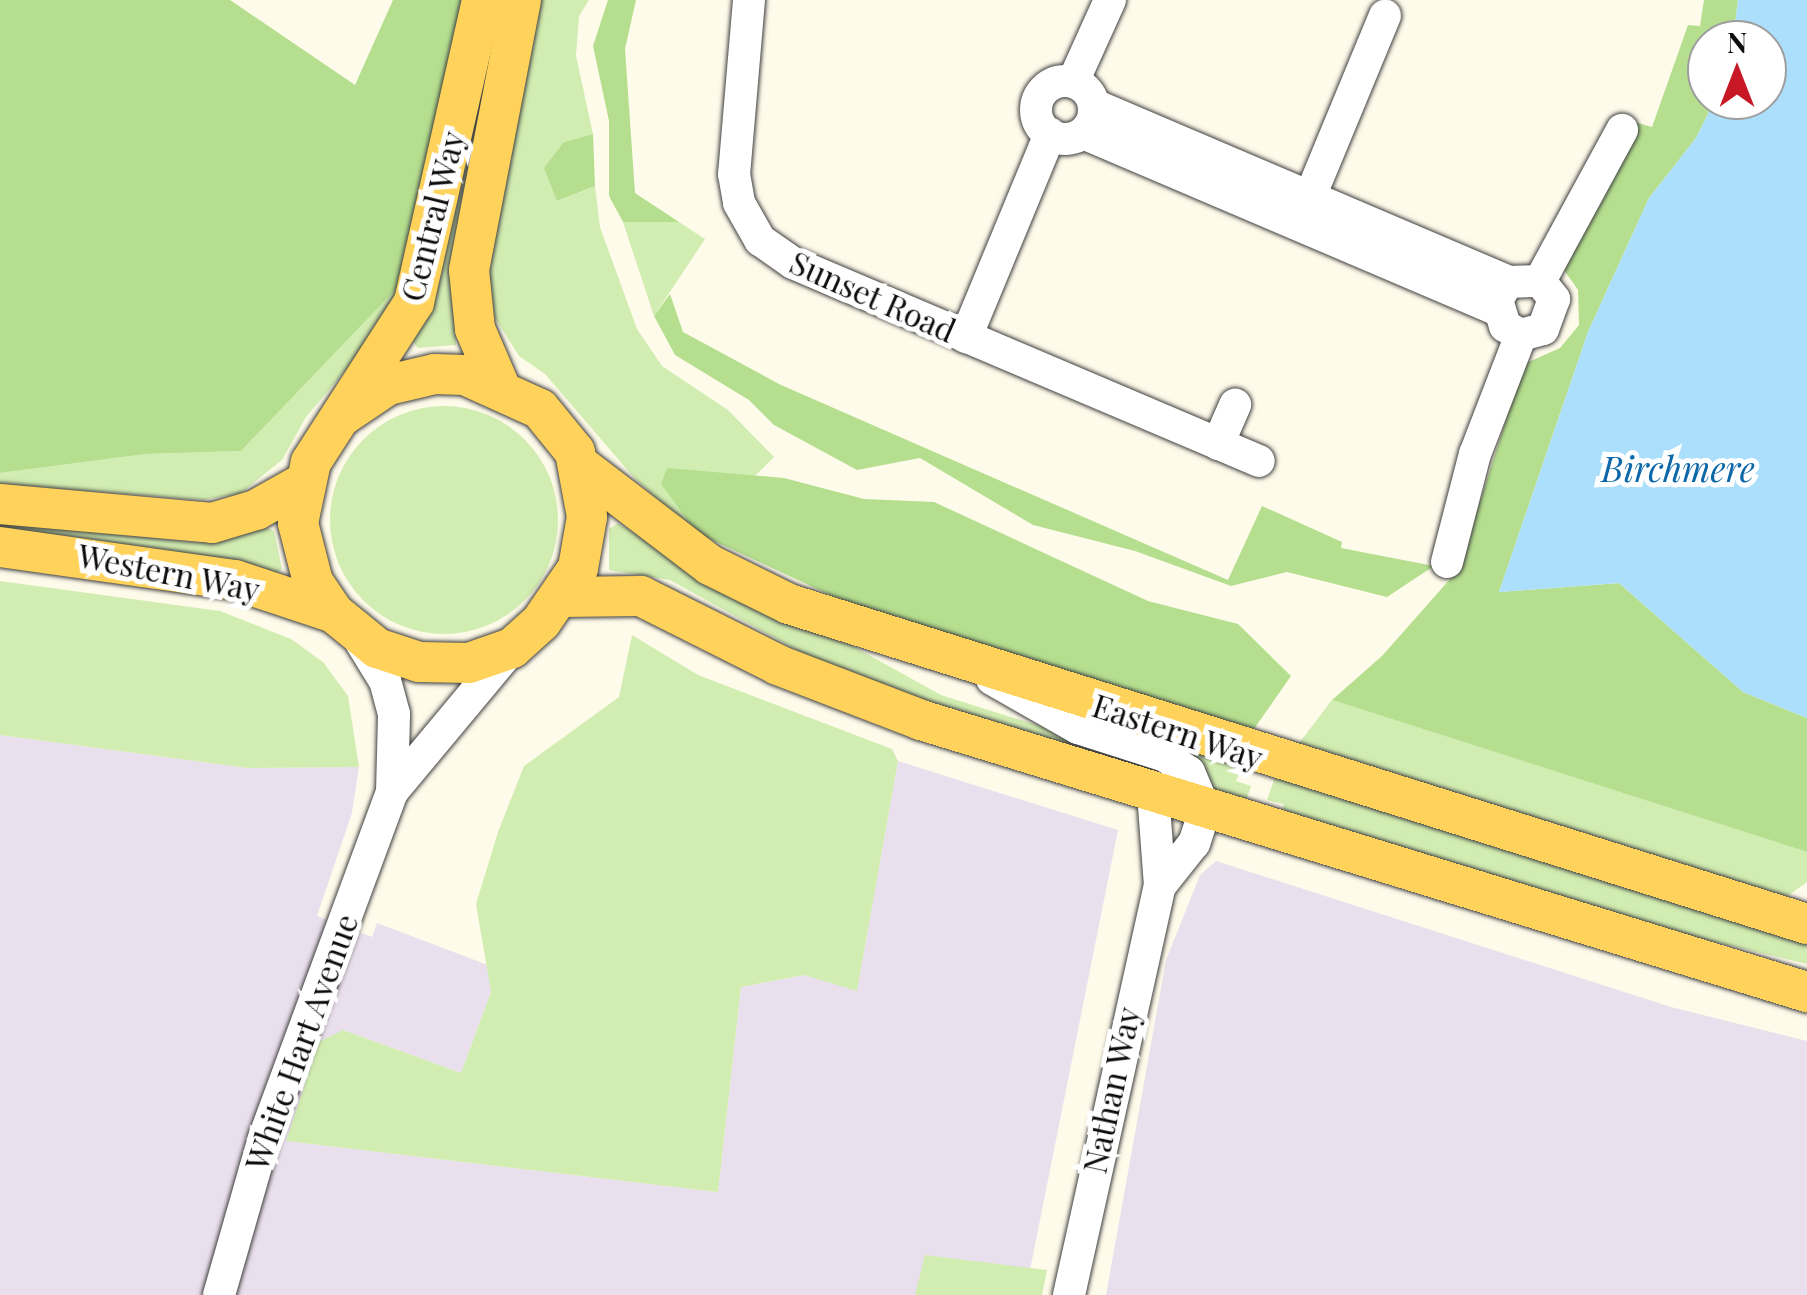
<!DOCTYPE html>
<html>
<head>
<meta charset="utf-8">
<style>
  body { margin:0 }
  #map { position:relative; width:1807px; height:1295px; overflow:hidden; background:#fffbeb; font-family:"Playfair Display",serif }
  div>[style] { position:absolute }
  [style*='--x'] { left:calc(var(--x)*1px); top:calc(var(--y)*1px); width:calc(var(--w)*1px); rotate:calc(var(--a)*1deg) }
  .industrial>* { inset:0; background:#eadfec }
  .green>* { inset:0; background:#d2edb1 }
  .round { border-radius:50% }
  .forest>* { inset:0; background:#b5df8f }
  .water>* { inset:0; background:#abdffc }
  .roads { filter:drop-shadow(0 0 2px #3f3f3f) drop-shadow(0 0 2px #3f3f3f) }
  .minor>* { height:32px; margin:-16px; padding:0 16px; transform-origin:16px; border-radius:16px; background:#fff }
  .minor>.ring { margin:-16px; padding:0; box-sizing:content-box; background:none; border:32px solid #fff; border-radius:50% }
  .major>* { height:40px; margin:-20px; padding:0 20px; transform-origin:20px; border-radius:20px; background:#ffd35b }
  span { translate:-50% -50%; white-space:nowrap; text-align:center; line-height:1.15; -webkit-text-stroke:10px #fff; paint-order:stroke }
  .street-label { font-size:32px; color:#0c0c0c }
  .water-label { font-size:35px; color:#0b67a8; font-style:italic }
  .north { position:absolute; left:1687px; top:20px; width:100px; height:100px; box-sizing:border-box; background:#fff; border:2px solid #9e9e9e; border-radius:50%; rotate:0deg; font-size:28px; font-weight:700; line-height:40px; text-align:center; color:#0c0c0c }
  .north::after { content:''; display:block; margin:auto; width:35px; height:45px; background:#c81825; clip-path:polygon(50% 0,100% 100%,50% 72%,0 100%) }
</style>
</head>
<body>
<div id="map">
  <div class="industrial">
    <div style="clip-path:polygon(0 735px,248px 768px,359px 767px,352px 813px,317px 916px,372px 937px,377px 923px,488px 965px,491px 992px,461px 1073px,343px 1030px,287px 1141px,718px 1192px,741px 987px,804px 975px,857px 990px,898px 761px,1118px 830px,1025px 1295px,0 1295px)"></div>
    <div style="clip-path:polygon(1216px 861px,1671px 1007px,1807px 1041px,1807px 1295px,1106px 1295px,1166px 960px,1200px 875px)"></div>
  </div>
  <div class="green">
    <div style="clip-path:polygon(497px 0,509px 0,452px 279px,456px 345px,418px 348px,413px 342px,439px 282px)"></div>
    <div style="clip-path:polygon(539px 0,589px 0,579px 16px,576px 56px,593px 134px,564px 142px,558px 201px,595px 186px,600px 227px,637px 329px,662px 366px,728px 410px,774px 457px,755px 476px,667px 469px,697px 533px,636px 480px,545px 374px,519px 356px,492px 313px,489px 277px,503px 175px)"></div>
    <div style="clip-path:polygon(623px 222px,679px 222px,705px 239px,654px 316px)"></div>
    <div style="clip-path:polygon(403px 282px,377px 333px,306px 417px,282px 460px,241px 493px,204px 500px,0 484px,0 473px,146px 454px,241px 451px)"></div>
    <div class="round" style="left:330px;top:406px;width:228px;height:228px"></div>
    <div style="clip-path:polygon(0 522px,199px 543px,265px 527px,274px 531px,282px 569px,274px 575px,0 533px)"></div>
    <div style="clip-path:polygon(618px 523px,749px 606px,840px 639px,941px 695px,1157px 763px,1180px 781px,909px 701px,824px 665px,670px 580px,609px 570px,609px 529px)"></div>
    <div style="clip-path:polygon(0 581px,220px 611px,291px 639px,323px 662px,348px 696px,359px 767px,248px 768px,0 735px)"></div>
    <div style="clip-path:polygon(632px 635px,698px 675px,892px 749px,898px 761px,857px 991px,804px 975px,741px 987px,718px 1192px,286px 1141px,319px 1042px,343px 1030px,461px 1073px,491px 992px,476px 904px,498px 832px,524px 766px,619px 697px)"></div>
    <div style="clip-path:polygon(1332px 700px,1807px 852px,1807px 882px,1782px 900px,1296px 747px)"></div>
    <div style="clip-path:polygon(1196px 751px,1242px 766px,1236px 781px,1251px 786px,1244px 807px,1215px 797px,1193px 761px)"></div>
    <div style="clip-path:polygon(1275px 777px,1807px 943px,1807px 964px,1595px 913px,1280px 817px,1284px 804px,1267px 800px)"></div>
    <div style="clip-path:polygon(925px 1255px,1047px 1270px,1042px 1295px,915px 1295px)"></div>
  </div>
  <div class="forest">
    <div style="clip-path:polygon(0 0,230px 0,355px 85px,393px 0,466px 0,403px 282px,241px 451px,146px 454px,0 473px)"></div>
    <div style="clip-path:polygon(608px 0,636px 0,625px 49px,635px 193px,679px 222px,623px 222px,609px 196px,609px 121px,593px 46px)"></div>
    <div style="clip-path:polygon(1704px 0,1738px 0,1733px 40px,1707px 40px,1707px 100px,1715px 100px,1696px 138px,1649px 198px,1588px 332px,1499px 592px,1619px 583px,1743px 692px,1807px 718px,1807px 852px,1332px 700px,1382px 656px,1458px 570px,1524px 364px,1560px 348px,1579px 325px,1578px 290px,1564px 270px,1631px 121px,1652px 127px,1688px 25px,1700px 26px)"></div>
    <div style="clip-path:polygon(593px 134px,595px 186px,557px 201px,544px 168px,564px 142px)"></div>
    <div style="clip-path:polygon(670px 294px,683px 332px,781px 385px,1228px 580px,1262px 506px,1342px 542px,1341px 548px,1434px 566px,1387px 597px,1287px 572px,1231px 586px,1135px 551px,1033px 525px,920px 458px,857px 470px,774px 425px,749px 400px,675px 355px,654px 316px)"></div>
    <div style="clip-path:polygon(667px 468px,784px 478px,864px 499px,934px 502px,1148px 601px,1238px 624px,1291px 676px,1254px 729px,858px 608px,697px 533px,661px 484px)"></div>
  </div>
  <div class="water">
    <div style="clip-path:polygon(1738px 0,1807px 0,1807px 718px,1743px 692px,1619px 583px,1499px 592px,1588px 332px,1649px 198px,1696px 138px,1715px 100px,1767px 100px,1767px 40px,1733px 40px)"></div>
  </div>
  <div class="roads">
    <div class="minor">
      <div style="--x:749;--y:0;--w:175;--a:94.9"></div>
      <div style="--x:734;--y:174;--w:29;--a:80"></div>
      <div style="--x:739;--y:203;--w:43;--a:60.4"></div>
      <div style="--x:760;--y:240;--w:40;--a:34.9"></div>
      <div style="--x:793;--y:263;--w:506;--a:23.02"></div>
      <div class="ring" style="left:1036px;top:81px;width:26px;height:26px"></div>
      <div style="--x:1073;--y:82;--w:90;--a:-65.7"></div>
      <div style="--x:1094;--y:105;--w:450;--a:23.1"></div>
      <div style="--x:1508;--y:282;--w:32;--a:-2"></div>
      <div style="--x:1540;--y:281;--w:23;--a:52"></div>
      <div style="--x:1554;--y:299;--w:32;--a:110"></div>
      <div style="--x:1543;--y:329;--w:23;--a:165"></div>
      <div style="--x:1521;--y:335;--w:18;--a:-151"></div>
      <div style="--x:1505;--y:326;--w:27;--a:-107"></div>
      <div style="--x:1497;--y:300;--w:21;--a:-59"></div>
      <div style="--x:1083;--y:133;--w:450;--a:23.1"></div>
      <div style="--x:1302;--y:216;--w:217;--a:-67.5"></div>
      <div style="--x:1540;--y:281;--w:172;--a:-61.5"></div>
      <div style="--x:966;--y:337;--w:220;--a:-67.5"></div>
      <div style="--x:1218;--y:444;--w:43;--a:-66.4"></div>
      <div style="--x:1447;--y:562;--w:112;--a:-75.5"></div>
      <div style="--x:1475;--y:454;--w:128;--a:-68.9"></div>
      <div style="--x:992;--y:679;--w:99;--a:29.7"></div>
      <div style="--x:1078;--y:728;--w:91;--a:17.8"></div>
      <div style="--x:1165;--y:756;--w:29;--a:34"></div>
      <div style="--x:1189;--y:772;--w:41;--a:67.2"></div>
      <div style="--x:1205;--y:810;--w:35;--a:108"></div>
      <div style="--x:1194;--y:843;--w:55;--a:128.3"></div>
      <div style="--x:392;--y:792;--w:187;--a:-50.2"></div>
      <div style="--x:219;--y:1295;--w:163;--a:-74"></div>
      <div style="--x:264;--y:1138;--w:369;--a:-69.7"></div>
      <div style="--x:392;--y:792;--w:78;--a:-88.5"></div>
      <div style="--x:394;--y:714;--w:34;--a:-105"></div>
      <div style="--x:385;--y:681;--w:55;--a:-121.7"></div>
      <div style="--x:1069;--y:1295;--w:419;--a:-77.5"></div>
      <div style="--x:1160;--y:886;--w:93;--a:-94.3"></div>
    </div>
    <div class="major">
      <div style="--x:499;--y:385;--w:61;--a:-113.2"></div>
      <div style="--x:475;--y:329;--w:59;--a:-95.8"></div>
      <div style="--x:469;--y:270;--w:275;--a:-79.1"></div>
      <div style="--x:342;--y:416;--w:55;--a:-34"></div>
      <div style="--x:388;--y:385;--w:48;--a:-13.2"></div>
      <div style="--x:435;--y:374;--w:30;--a:2"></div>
      <div style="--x:465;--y:375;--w:82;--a:24.4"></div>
      <div style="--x:540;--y:409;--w:55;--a:50.9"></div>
      <div style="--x:575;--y:452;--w:66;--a:79.5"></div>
      <div style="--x:587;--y:517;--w:52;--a:100"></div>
      <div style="--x:578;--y:568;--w:65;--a:124.4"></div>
      <div style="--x:541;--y:622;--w:39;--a:138"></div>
      <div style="--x:512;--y:648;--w:46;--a:160.8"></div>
      <div style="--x:469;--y:663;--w:50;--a:-178.9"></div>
      <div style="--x:419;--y:662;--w:44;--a:-161.6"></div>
      <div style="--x:377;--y:648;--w:55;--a:-140.9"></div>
      <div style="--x:334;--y:613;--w:37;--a:-124"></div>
      <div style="--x:313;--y:582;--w:61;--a:-104.3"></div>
      <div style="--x:298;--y:523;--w:62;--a:-78"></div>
      <div style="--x:311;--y:462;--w:190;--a:-57.2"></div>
      <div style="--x:414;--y:302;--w:310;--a:-77.3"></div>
      <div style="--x:583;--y:468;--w:160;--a:37.4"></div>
      <div style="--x:710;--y:565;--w:88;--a:26.3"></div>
      <div style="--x:789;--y:604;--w:1067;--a:17.45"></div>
      <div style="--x:0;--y:504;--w:213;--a:5.1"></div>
      <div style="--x:212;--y:523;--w:46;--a:-16.5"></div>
      <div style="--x:256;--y:510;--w:53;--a:-29.5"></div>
      <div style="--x:0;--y:547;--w:237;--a:8"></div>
      <div style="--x:235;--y:580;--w:104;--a:18.4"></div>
      <div style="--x:561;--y:597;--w:80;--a:-0.7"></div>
      <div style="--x:641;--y:596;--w:153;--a:26.7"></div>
      <div style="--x:778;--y:665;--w:153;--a:21"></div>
      <div style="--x:921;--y:720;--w:927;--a:17.07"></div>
    </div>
  </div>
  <div class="street-label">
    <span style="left:432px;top:216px;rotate:-76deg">Central Way</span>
    <span style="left:873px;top:296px;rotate:24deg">Sunset Road</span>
    <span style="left:169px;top:572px;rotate:11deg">Western Way</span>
    <span style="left:1178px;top:731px;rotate:18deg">Eastern Way</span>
    <span style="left:301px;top:1042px;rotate:-70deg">White Hart Avenue</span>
    <span style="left:1111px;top:1090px;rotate:-78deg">Nathan Way</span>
  </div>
  <div class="water-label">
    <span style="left:1678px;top:468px">Birchmere</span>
  </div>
  <div class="north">N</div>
</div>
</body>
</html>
